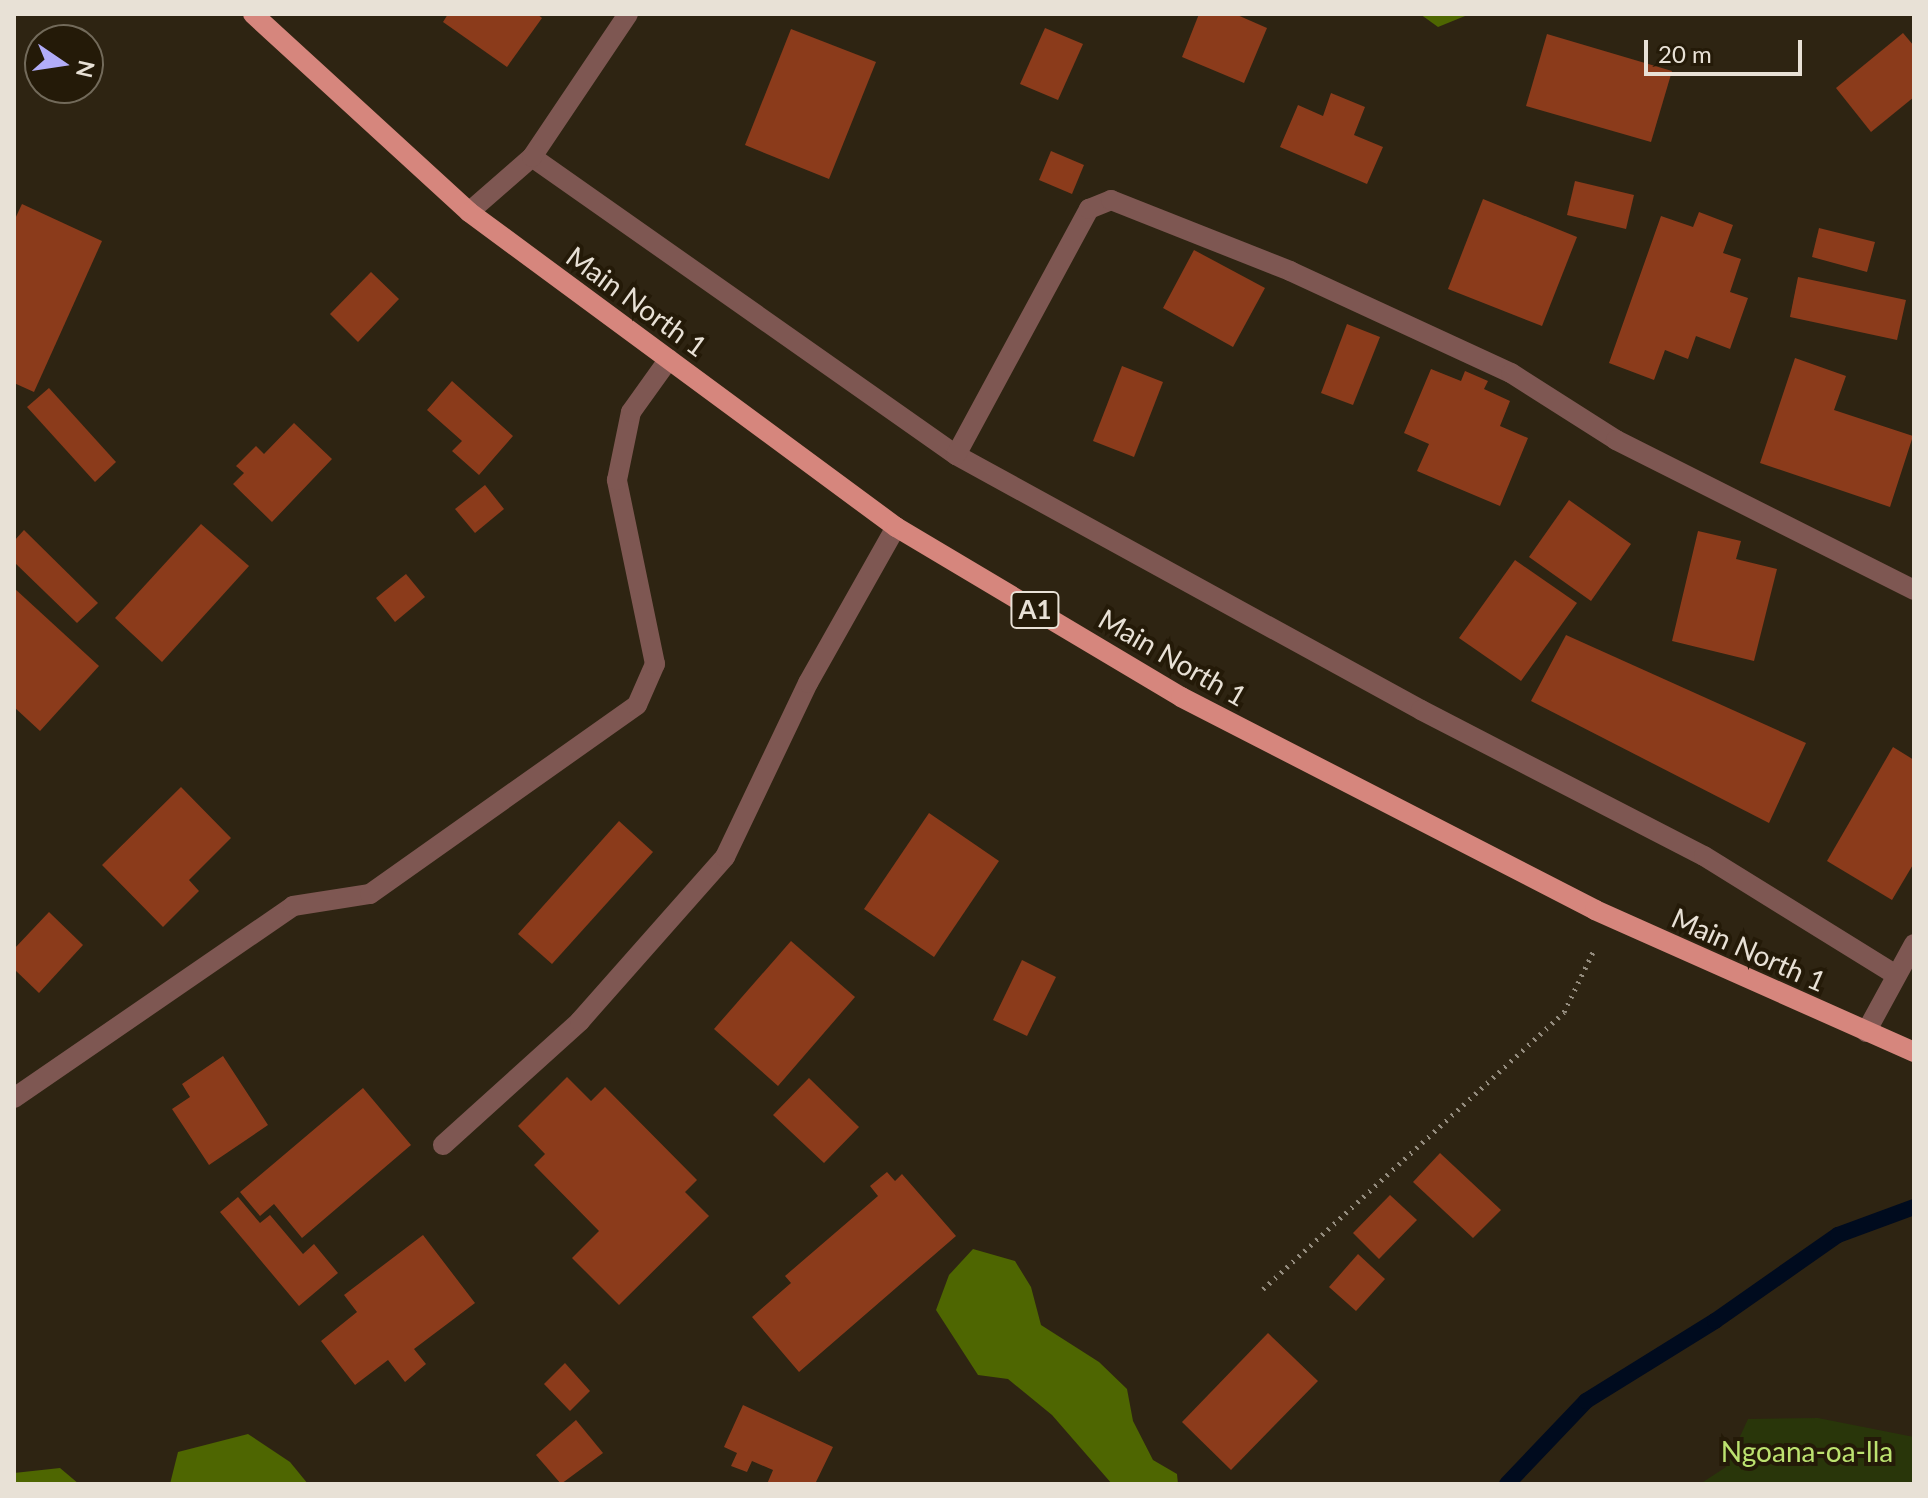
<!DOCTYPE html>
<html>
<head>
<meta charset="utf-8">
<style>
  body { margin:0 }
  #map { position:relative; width:1928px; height:1498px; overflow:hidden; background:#2e2412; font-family:Lato,sans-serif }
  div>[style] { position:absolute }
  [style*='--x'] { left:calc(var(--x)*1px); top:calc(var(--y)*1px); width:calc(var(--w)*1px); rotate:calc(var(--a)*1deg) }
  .green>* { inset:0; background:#29360a }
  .forest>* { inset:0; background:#4e6601 }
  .stream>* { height:16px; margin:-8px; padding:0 8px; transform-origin:8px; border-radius:8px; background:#000b1e }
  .building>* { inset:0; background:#8b3b1b }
  .path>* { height:5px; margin-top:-2.5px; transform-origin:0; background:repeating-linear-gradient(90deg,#948c7e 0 2px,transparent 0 8px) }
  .service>* { height:20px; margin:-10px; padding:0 10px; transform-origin:10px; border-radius:10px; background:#7e5752 }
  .minor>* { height:20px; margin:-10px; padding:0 10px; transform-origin:10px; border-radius:10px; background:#7e5752 }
  .primary>* { height:20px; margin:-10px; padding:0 10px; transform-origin:10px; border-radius:10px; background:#d6867d }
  span { translate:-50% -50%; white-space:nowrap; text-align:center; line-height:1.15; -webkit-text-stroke:8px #241a08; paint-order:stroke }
  .shield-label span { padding:2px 6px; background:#241a08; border:2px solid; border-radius:6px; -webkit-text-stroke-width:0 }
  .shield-label { font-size:26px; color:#e8e1d6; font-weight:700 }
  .street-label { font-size:28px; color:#e8e1d6 }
  .park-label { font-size:28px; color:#bce270 }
  .frame { position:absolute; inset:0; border:16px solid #e8e1d6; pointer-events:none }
  .north { position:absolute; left:24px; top:24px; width:80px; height:80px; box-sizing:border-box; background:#241a08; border:2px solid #726a5a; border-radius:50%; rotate:103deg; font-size:22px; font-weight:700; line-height:32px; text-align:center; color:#e8e1d6 }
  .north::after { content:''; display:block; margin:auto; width:28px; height:36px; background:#b2adf9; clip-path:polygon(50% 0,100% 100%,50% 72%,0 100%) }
  .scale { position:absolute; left:1644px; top:40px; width:158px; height:36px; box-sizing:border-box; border:4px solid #e8e1d6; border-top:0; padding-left:10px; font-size:24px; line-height:28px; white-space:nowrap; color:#e8e1d6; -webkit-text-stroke:6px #241a08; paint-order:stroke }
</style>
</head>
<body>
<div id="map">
  <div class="green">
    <div style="clip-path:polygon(1818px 1418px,1914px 1437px,1914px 1484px,1700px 1484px,1726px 1467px,1748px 1419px)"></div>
  </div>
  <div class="forest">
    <div style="clip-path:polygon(1420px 14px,1470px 14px,1438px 27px)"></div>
    <div style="clip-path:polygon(973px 1249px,1015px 1261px,1031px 1287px,1041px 1325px,1099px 1362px,1127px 1389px,1133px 1421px,1153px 1460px,1177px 1474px,1178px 1484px,1112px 1484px,1052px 1415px,1008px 1379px,978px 1375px,936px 1310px,949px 1275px)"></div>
    <div style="clip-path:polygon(248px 1434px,290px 1462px,308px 1484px,170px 1484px,178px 1452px)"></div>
    <div style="clip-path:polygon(60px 1468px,79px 1484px,14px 1484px,14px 1473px)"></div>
  </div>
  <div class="stream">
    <div style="--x:1507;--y:1484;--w:115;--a:-46.4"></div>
    <div style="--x:1586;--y:1401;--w:152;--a:-31.8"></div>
    <div style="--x:1715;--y:1321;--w:150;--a:-35"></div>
    <div style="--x:1838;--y:1235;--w:81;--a:-20.2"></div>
  </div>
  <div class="building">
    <div style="clip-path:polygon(448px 14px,537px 14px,542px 18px,507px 67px,443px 22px)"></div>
    <div style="clip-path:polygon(1199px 14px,1235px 14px,1267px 28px,1244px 83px,1182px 57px)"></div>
    <div style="clip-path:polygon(1045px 28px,1083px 44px,1058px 100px,1020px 84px)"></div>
    <div style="clip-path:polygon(791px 29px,876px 62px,829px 179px,745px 145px)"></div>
    <div style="clip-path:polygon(1903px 33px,1914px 46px,1914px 97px,1871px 132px,1836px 88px)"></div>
    <div style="clip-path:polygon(1547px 34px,1672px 71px,1651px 142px,1526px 106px)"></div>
    <div style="clip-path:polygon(1331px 93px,1365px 107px,1354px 135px,1383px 147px,1367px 184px,1280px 147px,1298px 105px,1323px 116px)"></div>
    <div style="clip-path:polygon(1051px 151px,1084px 165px,1072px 194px,1039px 180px)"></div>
    <div style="clip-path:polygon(1575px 181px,1634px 195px,1626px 229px,1567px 215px)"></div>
    <div style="clip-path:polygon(1483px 199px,1577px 237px,1542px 326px,1448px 289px)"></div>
    <div style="clip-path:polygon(22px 204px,102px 241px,34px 392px,14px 383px,14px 221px)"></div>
    <div style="clip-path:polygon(1699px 212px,1733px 225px,1723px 253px,1741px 259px,1730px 292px,1748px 298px,1730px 349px,1696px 336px,1688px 359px,1665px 350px,1654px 380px,1609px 363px,1661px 216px,1693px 227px)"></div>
    <div style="clip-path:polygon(1819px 228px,1875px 242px,1867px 272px,1812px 257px)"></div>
    <div style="clip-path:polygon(1194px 250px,1265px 288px,1233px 347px,1163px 308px)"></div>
    <div style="clip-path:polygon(371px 272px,399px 299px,358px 342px,330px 314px)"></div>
    <div style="clip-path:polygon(1798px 277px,1906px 300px,1897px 340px,1790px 317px)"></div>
    <div style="clip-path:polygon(1347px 324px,1380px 337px,1353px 405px,1321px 393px)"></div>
    <div style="clip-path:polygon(1795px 358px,1846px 376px,1834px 410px,1913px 436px,1890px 507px,1760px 463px)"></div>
    <div style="clip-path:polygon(1122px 366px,1163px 382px,1134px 457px,1093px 441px)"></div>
    <div style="clip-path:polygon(1431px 369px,1461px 381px,1465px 371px,1488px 381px,1484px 389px,1510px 401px,1500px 426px,1528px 438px,1500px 506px,1417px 471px,1429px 444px,1404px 433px)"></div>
    <div style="clip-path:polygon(452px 381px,513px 436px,479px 475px,452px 451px,462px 441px,427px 410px)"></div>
    <div style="clip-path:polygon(49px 388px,116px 462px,95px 482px,27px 407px)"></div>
    <div style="clip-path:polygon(294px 423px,332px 459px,272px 522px,233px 484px,244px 473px,236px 466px,256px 446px,264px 454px)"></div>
    <div style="clip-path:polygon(485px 485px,504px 509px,475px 533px,455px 509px)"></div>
    <div style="clip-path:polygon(1569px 500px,1631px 544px,1591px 601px,1529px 557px)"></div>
    <div style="clip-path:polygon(201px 524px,249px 566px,162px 662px,115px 618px)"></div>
    <div style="clip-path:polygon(24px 530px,98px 603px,77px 623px,14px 562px,14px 541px)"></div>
    <div style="clip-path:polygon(1698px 531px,1741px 541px,1736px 559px,1777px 569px,1754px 661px,1672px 641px)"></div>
    <div style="clip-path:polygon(1515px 560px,1577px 603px,1521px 681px,1459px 638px)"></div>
    <div style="clip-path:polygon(406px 574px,425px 597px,395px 622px,376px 598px)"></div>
    <div style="clip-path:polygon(14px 588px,99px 666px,40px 731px,14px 707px)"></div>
    <div style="clip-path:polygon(1566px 635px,1806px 743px,1769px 823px,1531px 701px)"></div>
    <div style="clip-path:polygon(1893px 747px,1914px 760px,1914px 863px,1892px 900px,1827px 861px)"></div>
    <div style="clip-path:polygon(181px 787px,231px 838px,189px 880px,199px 891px,163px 927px,102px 865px)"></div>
    <div style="clip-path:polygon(929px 813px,999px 861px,934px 957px,864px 909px)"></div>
    <div style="clip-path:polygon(619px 821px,653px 852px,552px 964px,518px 934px)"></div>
    <div style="clip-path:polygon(49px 912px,83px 945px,39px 993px,14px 969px,14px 949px)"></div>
    <div style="clip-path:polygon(791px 941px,855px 997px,778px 1086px,714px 1029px)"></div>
    <div style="clip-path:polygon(1022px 960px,1056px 977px,1027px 1036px,993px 1020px)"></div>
    <div style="clip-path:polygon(223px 1056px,268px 1125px,209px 1165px,172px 1109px,190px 1097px,182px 1084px)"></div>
    <div style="clip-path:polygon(567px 1077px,591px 1101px,605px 1087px,697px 1180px,685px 1192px,709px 1216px,619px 1305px,572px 1258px,599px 1231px,534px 1165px,545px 1154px,518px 1126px)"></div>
    <div style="clip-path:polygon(809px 1078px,859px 1127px,824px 1163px,773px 1115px)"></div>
    <div style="clip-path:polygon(363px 1088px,411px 1145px,302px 1238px,274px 1204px,260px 1216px,240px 1192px)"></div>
    <div style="clip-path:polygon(1440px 1153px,1501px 1210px,1473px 1238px,1413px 1182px)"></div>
    <div style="clip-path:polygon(887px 1172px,895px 1181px,902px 1174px,956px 1236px,799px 1372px,752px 1317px,791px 1283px,785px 1276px,878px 1196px,870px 1186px)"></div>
    <div style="clip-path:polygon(1390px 1195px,1417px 1220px,1379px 1259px,1353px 1233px)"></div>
    <div style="clip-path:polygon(238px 1197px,260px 1223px,270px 1215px,303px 1254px,314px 1244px,338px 1273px,299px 1306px,220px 1212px)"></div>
    <div style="clip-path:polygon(423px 1235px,475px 1303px,414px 1349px,426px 1364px,405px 1382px,388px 1360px,355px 1385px,321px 1341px,357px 1312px,344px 1295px)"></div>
    <div style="clip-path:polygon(1358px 1254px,1385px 1279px,1356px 1311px,1329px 1287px)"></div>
    <div style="clip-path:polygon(1268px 1333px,1318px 1381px,1231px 1470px,1182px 1422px)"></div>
    <div style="clip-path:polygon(565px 1363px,590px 1391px,570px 1411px,544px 1384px)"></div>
    <div style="clip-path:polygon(743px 1405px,833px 1447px,815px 1484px,767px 1484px,773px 1470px,752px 1461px,747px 1472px,731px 1466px,737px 1453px,724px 1447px)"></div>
    <div style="clip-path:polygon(576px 1420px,603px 1453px,561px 1484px,536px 1455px)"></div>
  </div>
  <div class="path">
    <div style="--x:1263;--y:1289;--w:409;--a:-42.6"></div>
    <div style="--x:1564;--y:1012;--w:69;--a:-64.2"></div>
  </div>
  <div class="service">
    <div style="--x:532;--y:157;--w:518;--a:35.1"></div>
    <div style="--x:956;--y:455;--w:530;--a:28.74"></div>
    <div style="--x:1421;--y:710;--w:318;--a:27.3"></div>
    <div style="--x:1704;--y:856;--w:226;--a:31.8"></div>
    <div style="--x:443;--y:1145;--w:185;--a:-42.1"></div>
    <div style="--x:580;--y:1021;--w:219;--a:-48.5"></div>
    <div style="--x:725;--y:857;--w:193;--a:-64.5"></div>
    <div style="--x:808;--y:683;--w:179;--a:-60.6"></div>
  </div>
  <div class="minor">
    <div style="--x:469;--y:212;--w:84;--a:-41.1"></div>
    <div style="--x:532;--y:157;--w:172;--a:-56.1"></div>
    <div style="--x:956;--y:455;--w:280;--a:-61.6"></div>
    <div style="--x:1089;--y:209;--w:24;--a:-22"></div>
    <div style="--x:1111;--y:200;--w:193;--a:21.6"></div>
    <div style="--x:1290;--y:271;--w:243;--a:24.8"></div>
    <div style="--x:1511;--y:373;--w:125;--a:32.5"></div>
    <div style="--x:1616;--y:440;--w:334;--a:26.7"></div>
    <div style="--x:1866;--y:1032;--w:100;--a:-61.4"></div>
    <div style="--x:14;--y:1098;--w:339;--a:-34.5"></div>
    <div style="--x:293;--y:906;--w:78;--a:-8.9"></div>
    <div style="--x:370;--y:894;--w:327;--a:-35.3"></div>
    <div style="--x:637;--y:705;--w:45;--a:-66.3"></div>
    <div style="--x:655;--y:664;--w:188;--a:-101.7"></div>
    <div style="--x:617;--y:480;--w:69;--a:-78.4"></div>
    <div style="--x:631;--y:412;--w:65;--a:-54.4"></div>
  </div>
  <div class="primary">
    <div style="--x:253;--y:14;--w:293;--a:42.5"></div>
    <div style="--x:469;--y:212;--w:531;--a:36.42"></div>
    <div style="--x:896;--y:527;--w:332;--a:30.8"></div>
    <div style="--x:1181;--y:697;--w:466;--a:27.2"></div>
    <div style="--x:1595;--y:910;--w:349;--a:24"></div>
  </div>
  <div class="shield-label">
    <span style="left:1035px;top:610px">A1</span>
  </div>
  <div class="street-label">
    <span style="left:637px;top:301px;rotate:36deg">Main North 1</span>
    <span style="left:1173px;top:657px;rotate:30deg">Main North 1</span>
    <span style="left:1749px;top:949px;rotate:24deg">Main North 1</span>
  </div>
  <div class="park-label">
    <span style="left:1807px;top:1451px">Ngoana-oa-lla</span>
  </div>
  <div class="frame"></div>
  <div class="north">N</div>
  <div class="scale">20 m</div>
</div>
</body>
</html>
